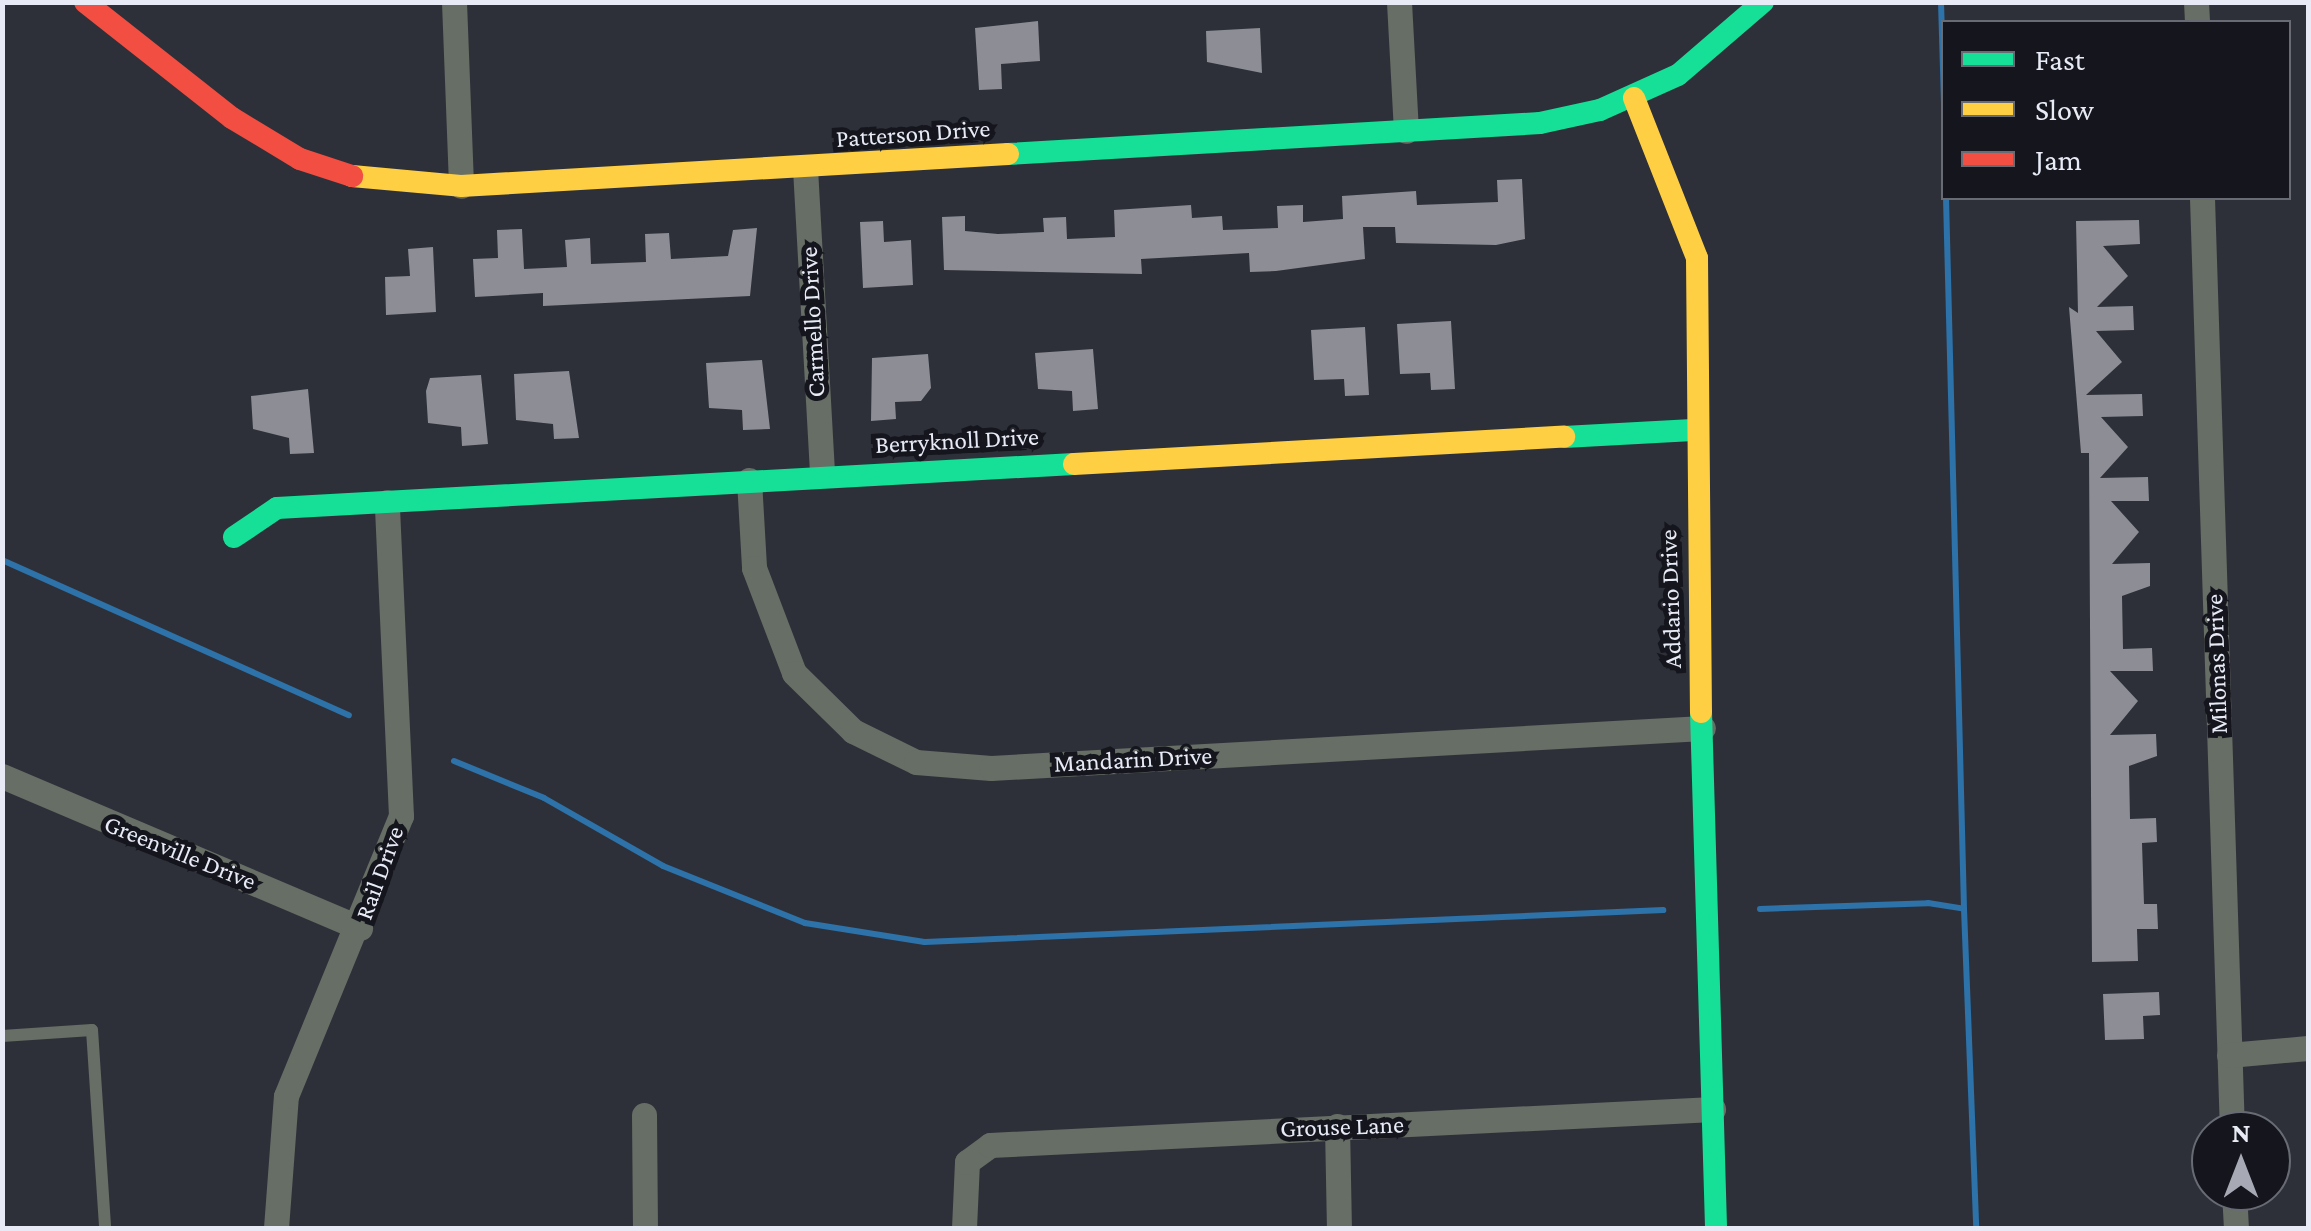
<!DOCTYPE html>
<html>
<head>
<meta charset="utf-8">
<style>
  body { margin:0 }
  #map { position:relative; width:2311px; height:1231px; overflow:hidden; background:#2e3039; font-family:"Crimson Pro",serif }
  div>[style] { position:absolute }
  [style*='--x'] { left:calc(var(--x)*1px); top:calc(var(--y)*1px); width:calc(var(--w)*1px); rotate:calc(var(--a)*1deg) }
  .stream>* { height:6px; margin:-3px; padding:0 3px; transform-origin:3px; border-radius:3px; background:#2d72a9 }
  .building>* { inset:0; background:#8c8d95 }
  .lane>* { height:12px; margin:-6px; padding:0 6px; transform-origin:6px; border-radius:6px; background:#676e65 }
  .street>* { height:25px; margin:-12.5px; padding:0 12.5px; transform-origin:12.5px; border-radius:12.5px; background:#676e65 }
  .fast>* { height:22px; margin:-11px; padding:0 11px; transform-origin:11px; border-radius:11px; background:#16e098 }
  .slow>* { height:22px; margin:-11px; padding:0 11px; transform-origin:11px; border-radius:11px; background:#ffcf43 }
  .jam>* { height:22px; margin:-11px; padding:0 11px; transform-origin:11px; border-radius:11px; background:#f24e42 }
  span { translate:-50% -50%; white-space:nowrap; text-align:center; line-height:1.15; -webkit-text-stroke:10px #14151d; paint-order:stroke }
  .street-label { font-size:25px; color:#e8ebf6 }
  .frame { position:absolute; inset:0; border:5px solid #e8ebf6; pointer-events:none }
  .legend { position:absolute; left:1941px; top:20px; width:350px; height:180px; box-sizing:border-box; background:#14151d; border:2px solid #696b74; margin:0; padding:12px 18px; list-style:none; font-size:30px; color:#e8ebf6 }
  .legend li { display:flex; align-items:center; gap:20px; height:50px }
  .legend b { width:50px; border:2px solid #696b74 }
  .north { position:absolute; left:2191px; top:1111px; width:100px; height:100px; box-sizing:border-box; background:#14151d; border:2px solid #696b74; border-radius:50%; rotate:0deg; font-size:28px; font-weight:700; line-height:40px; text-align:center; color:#e8ebf6 }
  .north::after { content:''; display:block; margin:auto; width:35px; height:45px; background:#a7aab4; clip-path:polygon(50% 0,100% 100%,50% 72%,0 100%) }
</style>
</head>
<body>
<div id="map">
  <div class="stream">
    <div style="--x:1941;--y:2;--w:102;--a:88.3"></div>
    <div style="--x:2;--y:560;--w:380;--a:24.1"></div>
    <div style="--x:454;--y:761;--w:97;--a:22.3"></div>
    <div style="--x:544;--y:798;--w:137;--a:29.7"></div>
    <div style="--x:663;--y:866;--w:153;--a:21.9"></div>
    <div style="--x:805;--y:923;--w:121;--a:9"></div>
    <div style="--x:925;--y:942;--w:739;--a:-2.48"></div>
    <div style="--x:1928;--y:903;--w:36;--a:9"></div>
    <div style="--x:1964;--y:909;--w:711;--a:-91.45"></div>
    <div style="--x:1760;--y:909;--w:168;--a:-2"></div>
    <div style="--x:1964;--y:909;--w:319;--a:87.8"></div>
  </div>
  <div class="building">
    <div style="clip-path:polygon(1038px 21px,1040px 61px,1001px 64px,1002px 89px,979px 90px,975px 28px)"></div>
    <div style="clip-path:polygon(1260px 28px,1262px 73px,1207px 62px,1206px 31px)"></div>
    <div style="clip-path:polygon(1522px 179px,1525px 239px,1496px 245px,1396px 243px,1395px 227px,1363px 227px,1365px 259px,1276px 271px,1250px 272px,1249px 253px,1141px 259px,1142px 274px,944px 270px,942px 217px,965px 216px,965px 231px,998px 234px,1044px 232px,1043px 218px,1066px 217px,1067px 239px,1115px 237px,1114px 210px,1191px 205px,1192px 218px,1222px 216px,1223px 230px,1278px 228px,1277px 206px,1303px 205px,1303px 222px,1343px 219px,1342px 196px,1416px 191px,1417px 205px,1498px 202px,1497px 180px)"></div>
    <div style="clip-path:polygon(2139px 220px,2140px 244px,2103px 246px,2128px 276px,2097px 307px,2133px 306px,2134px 330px,2096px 331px,2122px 362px,2086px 395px,2142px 394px,2143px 416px,2101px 417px,2128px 447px,2100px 478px,2148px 477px,2149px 501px,2111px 501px,2139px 532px,2112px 564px,2150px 563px,2150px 586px,2122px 596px,2123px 649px,2152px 648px,2153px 671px,2110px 671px,2138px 701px,2110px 735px,2156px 734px,2157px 756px,2129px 766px,2130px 819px,2156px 818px,2157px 842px,2142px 843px,2144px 904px,2157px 904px,2158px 929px,2137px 929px,2138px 961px,2092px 962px,2089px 453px,2081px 453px,2069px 307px,2078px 313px,2076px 221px)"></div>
    <div style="clip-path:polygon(883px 221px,884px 242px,911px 240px,913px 285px,863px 288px,860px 222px)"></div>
    <div style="clip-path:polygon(757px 228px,750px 296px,543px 306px,543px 293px,475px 297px,473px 259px,498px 258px,497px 230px,522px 229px,524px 269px,567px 267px,565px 240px,590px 238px,591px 264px,646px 262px,645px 234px,669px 233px,671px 259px,728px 256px,733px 230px)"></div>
    <div style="clip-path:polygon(433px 247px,436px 312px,386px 315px,385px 277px,410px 276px,408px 249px)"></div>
    <div style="clip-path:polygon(1451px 321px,1455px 389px,1431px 390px,1430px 373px,1400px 374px,1397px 324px)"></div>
    <div style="clip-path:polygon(1365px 327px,1369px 395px,1345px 396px,1344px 379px,1314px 380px,1311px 330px)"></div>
    <div style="clip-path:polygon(1093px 349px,1098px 409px,1073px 411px,1072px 391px,1038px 389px,1035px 353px)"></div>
    <div style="clip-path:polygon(928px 354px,931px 388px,921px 401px,895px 402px,896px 419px,871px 421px,872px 358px)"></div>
    <div style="clip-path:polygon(762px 360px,770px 429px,743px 430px,742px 410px,709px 408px,706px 363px)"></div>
    <div style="clip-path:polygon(569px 371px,579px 438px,554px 439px,553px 424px,516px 420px,514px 374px)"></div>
    <div style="clip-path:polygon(481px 375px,488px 444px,462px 446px,461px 427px,428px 423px,426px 391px,430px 378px)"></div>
    <div style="clip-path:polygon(308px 389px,314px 453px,290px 454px,289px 438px,253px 429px,251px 396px)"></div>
    <div style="clip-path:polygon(2159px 992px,2160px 1015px,2143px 1016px,2144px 1039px,2105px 1040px,2103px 994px)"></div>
  </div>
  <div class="lane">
    <div style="--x:2;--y:1036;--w:90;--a:-3.8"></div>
    <div style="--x:92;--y:1030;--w:198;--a:86.2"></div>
  </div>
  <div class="street">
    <div style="--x:454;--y:2;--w:184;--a:87.8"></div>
    <div style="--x:1399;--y:2;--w:129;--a:86.9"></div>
    <div style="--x:2196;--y:2;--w:20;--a:87"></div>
    <div style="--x:805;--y:168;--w:307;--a:86.8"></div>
    <div style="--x:2202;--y:198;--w:933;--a:88.16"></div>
    <div style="--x:749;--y:480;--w:88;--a:86.7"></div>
    <div style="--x:754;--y:568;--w:112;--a:69.1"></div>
    <div style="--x:794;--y:673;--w:83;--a:44.5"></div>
    <div style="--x:853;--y:731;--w:70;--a:26.2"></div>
    <div style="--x:916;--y:762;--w:75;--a:4.6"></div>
    <div style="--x:991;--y:768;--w:713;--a:-3.22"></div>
    <div style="--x:2;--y:776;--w:389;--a:23"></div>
    <div style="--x:2229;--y:1055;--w:79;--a:-5.1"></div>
    <div style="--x:644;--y:1115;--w:113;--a:89.5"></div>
    <div style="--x:1337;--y:1126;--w:102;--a:88.9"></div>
    <div style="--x:2234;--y:1191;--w:37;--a:87"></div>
    <div style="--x:276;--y:1228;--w:132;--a:-85.7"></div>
    <div style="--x:286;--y:1096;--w:303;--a:-67.7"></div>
    <div style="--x:401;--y:816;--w:314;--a:-92.6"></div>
    <div style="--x:964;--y:1228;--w:66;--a:-87.4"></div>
    <div style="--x:967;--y:1162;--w:29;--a:-36"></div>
    <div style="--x:990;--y:1145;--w:724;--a:-2.85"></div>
  </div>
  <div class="fast">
    <div style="--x:1008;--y:154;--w:533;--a:-3.33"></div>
    <div style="--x:1540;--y:123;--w:61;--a:-12.2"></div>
    <div style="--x:1600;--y:110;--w:85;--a:-24.2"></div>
    <div style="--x:1678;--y:75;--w:112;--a:-40.7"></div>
    <div style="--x:1564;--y:437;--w:129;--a:-3.1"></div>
    <div style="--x:234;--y:537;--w:52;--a:-34"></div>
    <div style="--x:277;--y:508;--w:798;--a:-3.16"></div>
    <div style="--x:1701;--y:712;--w:516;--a:88.33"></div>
  </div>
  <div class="slow">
    <div style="--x:1634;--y:98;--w:172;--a:68.5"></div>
    <div style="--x:1697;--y:258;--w:454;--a:89.5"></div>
    <div style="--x:352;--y:176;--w:109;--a:5.2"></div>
    <div style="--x:461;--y:186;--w:548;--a:-3.35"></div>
    <div style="--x:1074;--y:464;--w:491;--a:-3.2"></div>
  </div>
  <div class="jam">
    <div style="--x:85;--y:2;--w:187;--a:38.3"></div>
    <div style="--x:232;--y:118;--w:79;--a:31.1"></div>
    <div style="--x:300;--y:159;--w:55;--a:18.1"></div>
  </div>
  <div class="street-label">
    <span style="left:913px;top:134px;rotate:-4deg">Patterson Drive</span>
    <span style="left:813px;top:322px;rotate:-93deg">Carmello Drive</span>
    <span style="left:957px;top:441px;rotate:-3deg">Berryknoll Drive</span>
    <span style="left:1671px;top:599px;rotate:-92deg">Addario Drive</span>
    <span style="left:2217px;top:664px;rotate:-92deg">Milonas Drive</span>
    <span style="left:1133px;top:760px;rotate:-3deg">Mandarin Drive</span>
    <span style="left:180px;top:853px;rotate:22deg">Greenville Drive</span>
    <span style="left:380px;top:873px;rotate:-70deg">Rail Drive</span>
    <span style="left:1342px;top:1127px;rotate:-2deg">Grouse Lane</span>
  </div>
  <div class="frame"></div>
  <ul class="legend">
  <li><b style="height:12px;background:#16e098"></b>Fast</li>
  <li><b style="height:12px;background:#ffcf43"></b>Slow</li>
  <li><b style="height:12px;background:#f24e42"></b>Jam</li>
  </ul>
  <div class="north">N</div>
</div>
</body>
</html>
